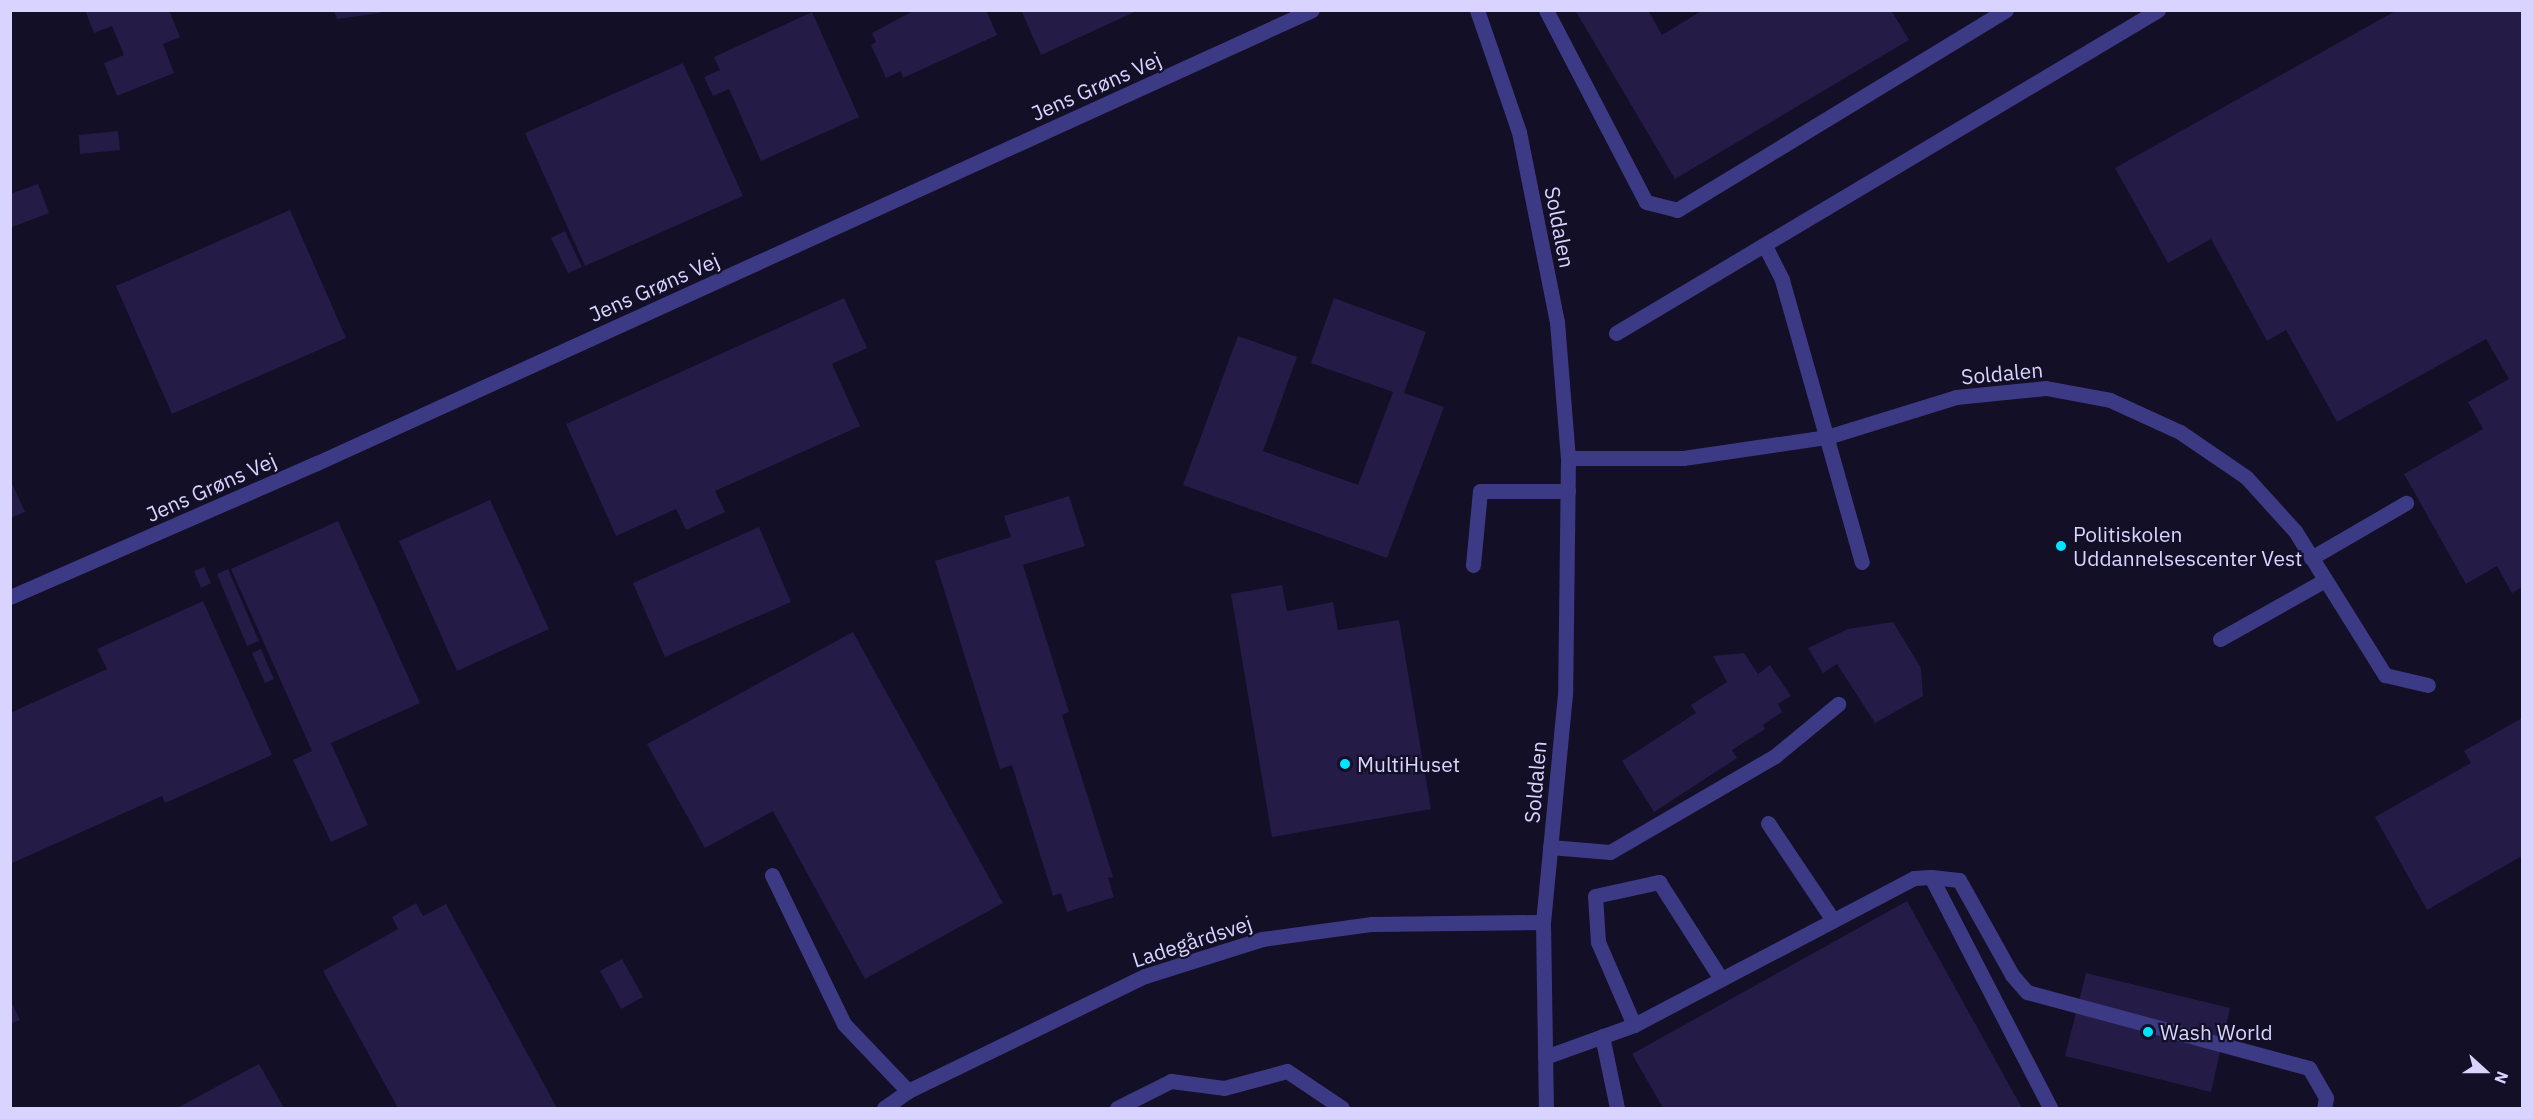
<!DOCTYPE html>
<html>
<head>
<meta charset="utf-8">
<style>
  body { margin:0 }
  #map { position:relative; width:2533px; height:1119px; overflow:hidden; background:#130f26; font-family:"IBM Plex Sans",sans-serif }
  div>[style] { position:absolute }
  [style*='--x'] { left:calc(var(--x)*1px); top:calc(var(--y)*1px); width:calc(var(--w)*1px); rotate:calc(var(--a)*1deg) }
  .building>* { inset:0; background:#241b47 }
  .lane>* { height:15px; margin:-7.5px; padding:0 7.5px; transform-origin:7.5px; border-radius:7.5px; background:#3d3a85 }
  .street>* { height:15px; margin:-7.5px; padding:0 7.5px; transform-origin:7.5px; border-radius:7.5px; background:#3d3a85 }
  .dots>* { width:16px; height:16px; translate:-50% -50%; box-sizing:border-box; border:3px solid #130f26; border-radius:50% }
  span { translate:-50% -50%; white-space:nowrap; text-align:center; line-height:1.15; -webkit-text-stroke:4.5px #130f26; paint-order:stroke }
  .street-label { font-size:21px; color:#d9d4ff }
  .poi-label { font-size:21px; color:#d9d4ff }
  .left { translate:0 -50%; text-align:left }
  .frame { position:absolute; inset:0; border:12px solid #d9d4ff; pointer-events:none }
  .north { position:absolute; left:2455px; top:1041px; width:60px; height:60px; -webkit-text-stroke:4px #130f26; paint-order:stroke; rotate:111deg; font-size:16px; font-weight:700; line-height:24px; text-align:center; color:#d9d4ff }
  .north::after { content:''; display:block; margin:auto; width:21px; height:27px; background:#d9d4ff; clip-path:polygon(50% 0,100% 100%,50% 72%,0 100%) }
</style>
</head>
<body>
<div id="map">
  <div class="building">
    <div style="clip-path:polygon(85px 10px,169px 10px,180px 37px,163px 44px,174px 73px,117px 96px,104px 63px,124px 55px,112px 26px,94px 33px)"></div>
    <div style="clip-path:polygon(334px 10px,380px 10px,380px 13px,337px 19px)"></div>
    <div style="clip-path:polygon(915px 10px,986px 10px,997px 35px,903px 78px,901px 71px,886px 78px,871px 45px,876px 42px,872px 33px)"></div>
    <div style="clip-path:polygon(1021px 10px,1139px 10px,1041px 55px)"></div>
    <div style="clip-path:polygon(1575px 10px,1648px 10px,1662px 35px,1703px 10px,1891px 10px,1909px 40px,1675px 179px)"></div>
    <div style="clip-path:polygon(2397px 10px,2522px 10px,2522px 587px,2512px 593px,2497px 566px,2466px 584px,2404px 474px,2483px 429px,2468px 402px,2509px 379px,2486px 339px,2337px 422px,2286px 330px,2267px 341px,2211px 239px,2168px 263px,2115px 168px)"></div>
    <div style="clip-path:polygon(812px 12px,859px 117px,761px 161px,729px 89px,713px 96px,704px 77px,720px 70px,714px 57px)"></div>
    <div style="clip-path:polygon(683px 63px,743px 196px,585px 266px,525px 133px)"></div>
    <div style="clip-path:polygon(118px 131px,120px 150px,80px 154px,79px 135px)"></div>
    <div style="clip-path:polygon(38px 184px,49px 213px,10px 228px,10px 194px)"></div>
    <div style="clip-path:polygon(290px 210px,346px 338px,172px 414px,116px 286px)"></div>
    <div style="clip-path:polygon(565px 231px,582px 267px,568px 273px,551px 238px)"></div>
    <div style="clip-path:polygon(844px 298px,867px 348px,832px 364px,860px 426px,715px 491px,725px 512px,686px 530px,676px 509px,616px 536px,566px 424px)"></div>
    <div style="clip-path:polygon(1334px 298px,1426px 332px,1404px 393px,1444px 407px,1387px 558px,1183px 485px,1238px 336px,1297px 357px,1263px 451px,1358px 485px,1393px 392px,1311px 363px)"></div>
    <div style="clip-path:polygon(10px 479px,25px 512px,10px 518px)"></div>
    <div style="clip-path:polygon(1069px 496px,1085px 546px,1023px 565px,1069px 712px,1062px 715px,1113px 877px,1108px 878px,1114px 897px,1067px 912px,1061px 893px,1053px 896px,1012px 765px,1000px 769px,935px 561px,1011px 537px,1004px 516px)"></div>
    <div style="clip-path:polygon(490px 500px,549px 629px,457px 671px,399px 541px)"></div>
    <div style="clip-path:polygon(338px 521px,420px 703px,331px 743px,368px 825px,331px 842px,293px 760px,312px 751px,231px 569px)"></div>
    <div style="clip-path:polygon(759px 527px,791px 602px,665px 657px,633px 583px)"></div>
    <div style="clip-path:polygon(204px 567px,211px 583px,201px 588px,194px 571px)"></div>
    <div style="clip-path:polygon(228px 569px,259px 641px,247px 646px,217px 574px)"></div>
    <div style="clip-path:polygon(1282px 585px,1287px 611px,1333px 602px,1338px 630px,1399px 620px,1431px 809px,1272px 837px,1231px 594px)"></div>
    <div style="clip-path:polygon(203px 601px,272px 755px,165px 803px,162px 796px,10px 864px,10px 713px,107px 669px,97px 649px)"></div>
    <div style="clip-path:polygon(1893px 622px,1921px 668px,1923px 696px,1875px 723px,1837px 664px,1823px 673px,1808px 648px,1848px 629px)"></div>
    <div style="clip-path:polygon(853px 632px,1003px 903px,865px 979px,773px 811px,705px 848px,647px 744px)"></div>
    <div style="clip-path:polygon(261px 649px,274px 679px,265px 683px,252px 653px)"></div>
    <div style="clip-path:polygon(1744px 653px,1758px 674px,1770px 665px,1791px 696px,1778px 704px,1782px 712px,1763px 725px,1765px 729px,1732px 750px,1737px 758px,1654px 812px,1622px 761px,1696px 713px,1691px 705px,1727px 682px,1713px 656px)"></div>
    <div style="clip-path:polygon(2522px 718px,2522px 856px,2427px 910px,2375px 817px,2471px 763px,2464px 751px)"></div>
    <div style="clip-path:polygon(1907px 901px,2022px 1108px,1663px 1108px,1632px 1054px)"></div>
    <div style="clip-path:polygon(416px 903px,423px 916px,446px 904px,557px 1108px,398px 1108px,323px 971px,398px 929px,392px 917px)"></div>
    <div style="clip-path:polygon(622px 959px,643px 997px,621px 1009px,600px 971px)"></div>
    <div style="clip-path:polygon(2086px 973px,2230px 1008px,2211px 1092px,2065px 1056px)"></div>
    <div style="clip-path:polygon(10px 999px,20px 1020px,10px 1024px)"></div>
    <div style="clip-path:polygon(259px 1064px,284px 1108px,177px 1108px)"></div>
  </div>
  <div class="lane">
    <div style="--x:1546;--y:10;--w:216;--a:62.5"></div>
    <div style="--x:1646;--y:202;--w:32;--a:14"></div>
    <div style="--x:1677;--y:210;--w:385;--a:-31.3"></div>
    <div style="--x:1765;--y:246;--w:38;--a:63"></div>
    <div style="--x:1782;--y:280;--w:293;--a:74.2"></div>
    <div style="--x:1616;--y:333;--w:631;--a:-30.79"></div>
    <div style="--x:1568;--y:458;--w:115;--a:0"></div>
    <div style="--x:1683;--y:458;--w:146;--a:-8.3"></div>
    <div style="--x:1827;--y:437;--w:135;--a:-17.2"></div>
    <div style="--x:1956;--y:397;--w:90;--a:-5.7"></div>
    <div style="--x:2046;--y:388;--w:65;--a:10.6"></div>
    <div style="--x:2110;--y:400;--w:77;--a:24.6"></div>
    <div style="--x:2180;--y:432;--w:80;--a:34.3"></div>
    <div style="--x:2246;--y:477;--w:73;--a:47.8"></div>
    <div style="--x:2295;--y:531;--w:170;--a:58"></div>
    <div style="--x:2385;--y:675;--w:44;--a:13.1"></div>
    <div style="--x:2311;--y:558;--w:110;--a:-30.1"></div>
    <div style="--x:1473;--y:565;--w:74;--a:-84.6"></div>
    <div style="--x:1480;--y:491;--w:88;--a:0"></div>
    <div style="--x:2220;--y:639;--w:120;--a:-29.3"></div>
    <div style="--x:1768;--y:823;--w:117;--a:56.2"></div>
    <div style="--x:1550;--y:847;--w:60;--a:4.8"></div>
    <div style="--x:1610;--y:852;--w:191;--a:-30.2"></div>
    <div style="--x:1775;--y:756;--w:82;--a:-39.5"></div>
    <div style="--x:772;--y:875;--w:165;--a:64.2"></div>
    <div style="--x:844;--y:1024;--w:93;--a:46.3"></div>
    <div style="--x:1931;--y:877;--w:28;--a:6"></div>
    <div style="--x:1959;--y:880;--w:109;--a:60.8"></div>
    <div style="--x:2012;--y:975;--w:23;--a:49"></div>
    <div style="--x:2027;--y:992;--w:292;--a:15.1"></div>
    <div style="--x:2309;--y:1068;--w:34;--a:60"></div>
    <div style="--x:2326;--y:1098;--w:10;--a:101"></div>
    <div style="--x:1634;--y:1025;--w:90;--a:-113.4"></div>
    <div style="--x:1598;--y:942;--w:46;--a:-93.7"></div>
    <div style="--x:1595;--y:896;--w:66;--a:-12.3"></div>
    <div style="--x:1659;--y:882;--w:115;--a:57.4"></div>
    <div style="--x:1602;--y:1036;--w:74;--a:78.2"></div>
    <div style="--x:1545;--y:1057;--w:95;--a:-19.8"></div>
    <div style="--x:1634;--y:1025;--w:316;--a:-27.7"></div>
    <div style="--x:1914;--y:878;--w:17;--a:-3"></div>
    <div style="--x:1931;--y:877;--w:260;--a:62.7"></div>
    <div style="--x:1117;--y:1108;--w:60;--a:-26.6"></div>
    <div style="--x:1171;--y:1081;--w:53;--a:7.5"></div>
    <div style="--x:1224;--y:1088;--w:65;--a:-15.1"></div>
    <div style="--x:1287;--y:1071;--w:66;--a:33.9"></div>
  </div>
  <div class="street">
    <div style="--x:1477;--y:10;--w:129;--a:71"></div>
    <div style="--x:1519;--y:132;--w:194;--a:78.7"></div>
    <div style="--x:1557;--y:322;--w:136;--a:85.4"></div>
    <div style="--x:1568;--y:458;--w:236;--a:90.7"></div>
    <div style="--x:1565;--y:694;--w:229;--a:95.5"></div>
    <div style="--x:1543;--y:922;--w:186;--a:89.1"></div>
    <div style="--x:10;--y:597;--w:335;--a:-23.6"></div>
    <div style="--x:317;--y:463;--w:1093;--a:-24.48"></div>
    <div style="--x:884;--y:1108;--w:29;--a:-35"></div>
    <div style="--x:908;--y:1091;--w:263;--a:-25.9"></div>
    <div style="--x:1145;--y:976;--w:123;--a:-17.5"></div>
    <div style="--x:1262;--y:939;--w:111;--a:-7.8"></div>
    <div style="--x:1372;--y:924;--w:171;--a:-0.7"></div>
  </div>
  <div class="dots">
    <div style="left:2061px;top:546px;background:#00e5ff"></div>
    <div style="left:1345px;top:764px;background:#00e5ff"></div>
    <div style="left:2148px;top:1032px;background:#00e5ff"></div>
  </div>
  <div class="street-label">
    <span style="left:1096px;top:86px;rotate:-24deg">Jens Grøns Vej</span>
    <span style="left:1560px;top:227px;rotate:79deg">Soldalen</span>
    <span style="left:654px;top:287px;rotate:-24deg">Jens Grøns Vej</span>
    <span style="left:2002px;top:373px;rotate:-5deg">Soldalen</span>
    <span style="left:211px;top:487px;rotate:-24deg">Jens Grøns Vej</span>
    <span style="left:1535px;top:782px;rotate:-85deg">Soldalen</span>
    <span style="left:1192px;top:941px;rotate:-18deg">Ladegårdsvej</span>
  </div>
  <div class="poi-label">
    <span class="left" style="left:2073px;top:546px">Politiskolen<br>Uddannelsescenter Vest</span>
    <span class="left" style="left:1357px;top:764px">MultiHuset</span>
    <span class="left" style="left:2160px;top:1032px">Wash World</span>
  </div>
  <div class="frame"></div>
  <div class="north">N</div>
</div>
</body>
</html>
